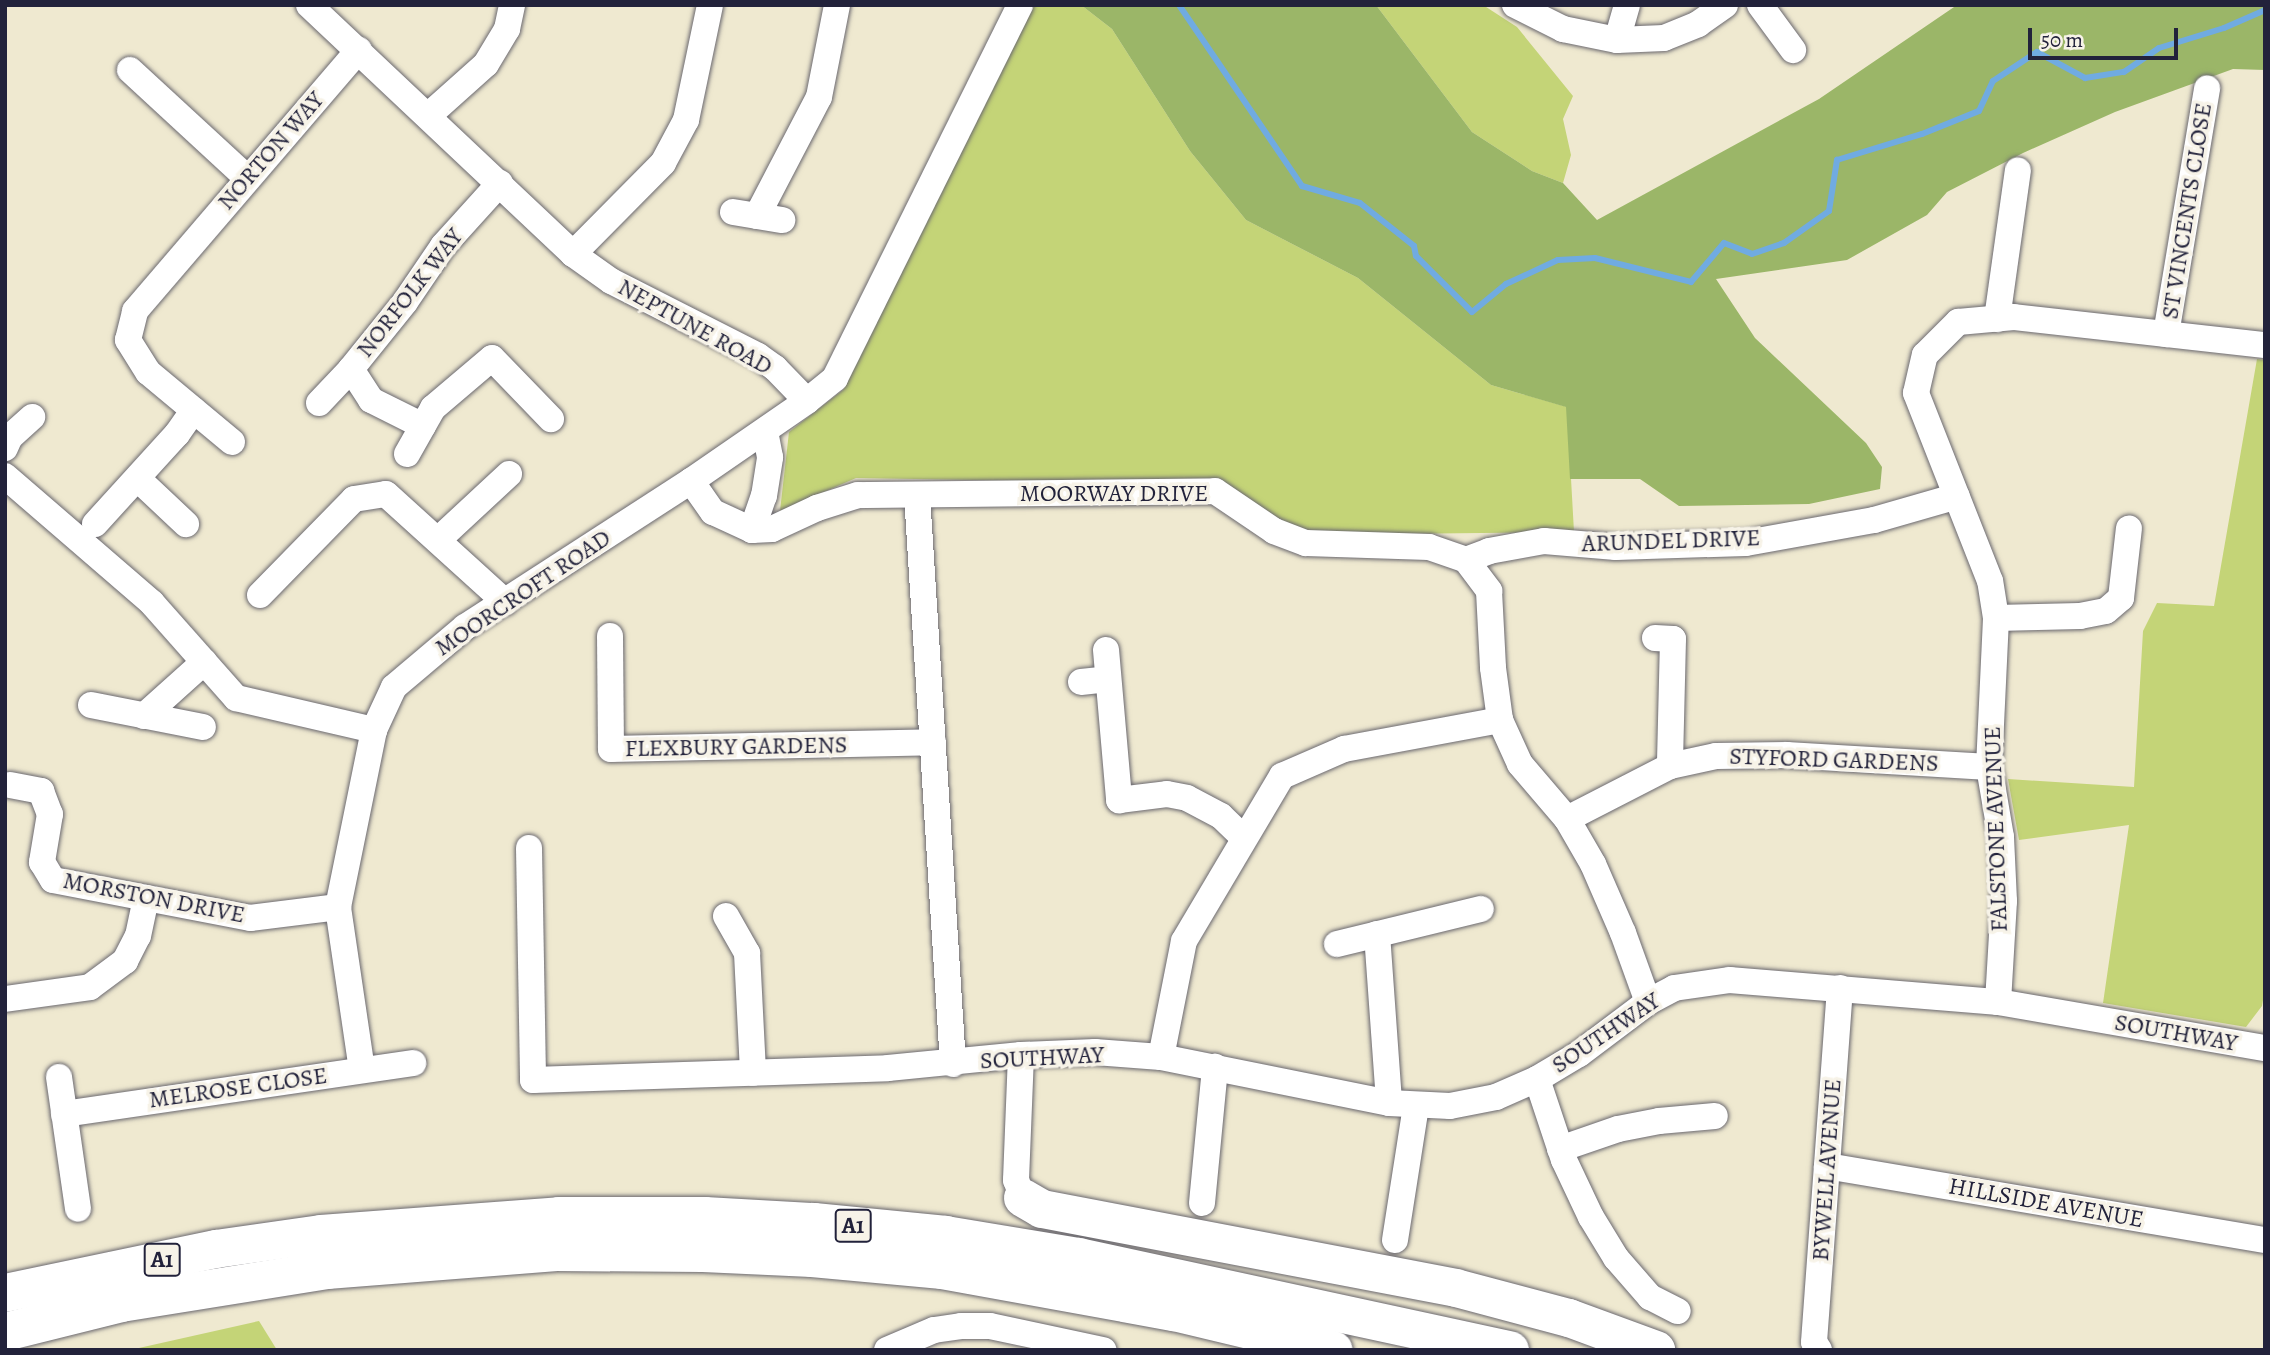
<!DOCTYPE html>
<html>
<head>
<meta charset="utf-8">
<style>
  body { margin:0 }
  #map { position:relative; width:2270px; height:1355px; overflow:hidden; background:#efe9d0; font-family:Alegreya,serif }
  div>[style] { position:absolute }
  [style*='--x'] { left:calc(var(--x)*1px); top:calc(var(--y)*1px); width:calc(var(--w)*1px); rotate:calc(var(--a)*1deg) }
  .green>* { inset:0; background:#c4d477 }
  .forest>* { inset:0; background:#9bb668 }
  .stream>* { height:6px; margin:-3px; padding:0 3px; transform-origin:3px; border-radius:3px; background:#70abe1 }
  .roads { filter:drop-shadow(0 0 2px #6a686f) drop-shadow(0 0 2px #6a686f) }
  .minor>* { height:26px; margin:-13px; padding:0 13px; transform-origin:13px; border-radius:13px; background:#fff }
  .highway>* { height:38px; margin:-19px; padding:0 19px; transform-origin:19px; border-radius:19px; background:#fff }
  span { translate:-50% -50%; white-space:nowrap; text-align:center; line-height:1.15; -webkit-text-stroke:7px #f7f3e8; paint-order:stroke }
  .shield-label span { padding:2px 5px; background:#f7f3e8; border:2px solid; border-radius:5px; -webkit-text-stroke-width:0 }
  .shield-label { font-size:23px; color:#22223b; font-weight:700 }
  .street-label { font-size:24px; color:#22223b }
  .frame { position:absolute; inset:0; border:7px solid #22223b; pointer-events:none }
  .scale { position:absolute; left:2028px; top:28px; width:150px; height:32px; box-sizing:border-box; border:4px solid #22223b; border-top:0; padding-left:9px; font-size:21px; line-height:24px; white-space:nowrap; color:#22223b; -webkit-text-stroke:5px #f7f3e8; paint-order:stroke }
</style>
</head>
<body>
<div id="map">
  <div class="green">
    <div style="clip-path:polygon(1030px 5px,1081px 5px,1112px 29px,1190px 151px,1246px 220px,1358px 278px,1491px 385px,1567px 407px,1574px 532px,1303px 535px,1217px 484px,856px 478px,780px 511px,789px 432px,843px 390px)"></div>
    <div style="clip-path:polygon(1376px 5px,1483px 5px,1517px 27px,1573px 96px,1563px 119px,1571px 155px,1563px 183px,1532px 171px,1472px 132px)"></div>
    <div style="clip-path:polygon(2257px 359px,2265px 360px,2265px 988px,2262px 1006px,2246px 1027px,2103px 1003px,2129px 825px,2019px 840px,2008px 779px,2134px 787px,2143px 631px,2157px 603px,2214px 606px)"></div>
    <div style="clip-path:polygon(259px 1321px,277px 1350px,130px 1350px)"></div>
  </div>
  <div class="forest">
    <div style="clip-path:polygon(1081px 5px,1376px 5px,1472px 132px,1532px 171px,1563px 183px,1597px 220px,1819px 99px,1957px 5px,2265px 5px,2265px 70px,2233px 69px,2115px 112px,2023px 153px,1947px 192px,1927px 215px,1847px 260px,1716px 279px,1755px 338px,1866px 443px,1882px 467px,1880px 489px,1809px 504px,1679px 506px,1640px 479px,1570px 479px,1566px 407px,1491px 385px,1358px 278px,1246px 220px,1190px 151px,1112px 29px)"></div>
  </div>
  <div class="stream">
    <div style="--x:1179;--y:5;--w:219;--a:55.8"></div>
    <div style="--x:1302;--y:186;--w:60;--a:16.3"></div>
    <div style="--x:1360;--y:203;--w:69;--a:38.5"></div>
    <div style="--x:1414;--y:246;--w:10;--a:79"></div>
    <div style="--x:1416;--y:256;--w:79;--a:45"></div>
    <div style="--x:1472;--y:312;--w:44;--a:-39.5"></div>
    <div style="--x:1506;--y:284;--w:57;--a:-24.8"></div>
    <div style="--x:1558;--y:260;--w:37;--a:-3"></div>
    <div style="--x:1595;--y:258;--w:99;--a:14"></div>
    <div style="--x:1691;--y:282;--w:51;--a:-49.8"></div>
    <div style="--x:1724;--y:243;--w:30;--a:21"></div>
    <div style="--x:1752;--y:254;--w:34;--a:-19"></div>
    <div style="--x:1784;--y:243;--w:55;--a:-35.4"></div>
    <div style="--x:1829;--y:211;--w:52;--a:-81.1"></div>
    <div style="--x:1837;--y:160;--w:89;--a:-17"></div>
    <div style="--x:1922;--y:134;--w:61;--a:-22"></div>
    <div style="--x:1979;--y:111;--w:33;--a:-65"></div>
    <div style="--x:1993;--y:81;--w:53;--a:-33.4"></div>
    <div style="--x:2037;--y:52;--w:55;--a:28.4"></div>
    <div style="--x:2085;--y:78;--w:39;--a:-9"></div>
    <div style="--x:2124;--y:72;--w:42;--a:-34.4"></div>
    <div style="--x:2159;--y:48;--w:68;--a:-17.1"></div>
    <div style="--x:2224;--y:28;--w:45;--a:-23.7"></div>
  </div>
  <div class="roads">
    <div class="minor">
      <div style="--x:309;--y:5;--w:363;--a:43.3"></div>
      <div style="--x:573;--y:254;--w:47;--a:35.4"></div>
      <div style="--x:611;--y:281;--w:165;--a:27"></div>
      <div style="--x:758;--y:356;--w:21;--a:35"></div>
      <div style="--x:775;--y:368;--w:46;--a:45.9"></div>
      <div style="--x:1515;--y:5;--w:54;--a:26.6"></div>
      <div style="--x:1563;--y:29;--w:55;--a:11.5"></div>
      <div style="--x:1617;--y:40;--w:47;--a:-2.4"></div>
      <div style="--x:1664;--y:38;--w:37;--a:-22"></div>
      <div style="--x:1698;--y:24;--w:33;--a:-35"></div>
      <div style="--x:1760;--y:5;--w:56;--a:53.7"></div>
      <div style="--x:1617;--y:40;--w:36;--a:-74"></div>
      <div style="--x:130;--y:70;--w:159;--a:42.7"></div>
      <div style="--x:429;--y:115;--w:76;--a:-41.8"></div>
      <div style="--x:486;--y:64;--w:41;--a:-59"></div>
      <div style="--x:507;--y:29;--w:25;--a:-78"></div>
      <div style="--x:733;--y:212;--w:50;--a:9.3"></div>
      <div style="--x:757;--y:216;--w:134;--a:-62.5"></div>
      <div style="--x:819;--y:97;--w:94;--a:-78.9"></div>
      <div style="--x:573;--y:254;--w:128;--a:-45.3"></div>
      <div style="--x:663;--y:163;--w:49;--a:-61.9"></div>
      <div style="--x:686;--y:120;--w:117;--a:-78.2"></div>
      <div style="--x:1997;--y:319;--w:150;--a:-82"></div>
      <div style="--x:2166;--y:334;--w:249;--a:-80.5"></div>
      <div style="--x:351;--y:369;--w:37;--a:57"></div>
      <div style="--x:371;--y:400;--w:58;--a:26.6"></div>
      <div style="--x:319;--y:403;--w:47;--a:-46.7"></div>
      <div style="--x:351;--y:369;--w:86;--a:-51.1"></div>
      <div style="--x:405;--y:302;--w:68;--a:-55.8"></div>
      <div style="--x:443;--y:246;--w:85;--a:-47.9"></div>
      <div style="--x:232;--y:442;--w:109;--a:-140.2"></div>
      <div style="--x:148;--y:372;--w:38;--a:-122"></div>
      <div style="--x:128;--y:340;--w:30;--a:-76"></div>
      <div style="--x:135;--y:311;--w:344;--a:-49.4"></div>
      <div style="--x:5;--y:448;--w:12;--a:-66"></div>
      <div style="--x:10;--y:437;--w:30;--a:-42"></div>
      <div style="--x:407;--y:454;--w:53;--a:-60.5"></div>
      <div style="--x:433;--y:408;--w:77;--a:-40.3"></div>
      <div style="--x:492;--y:358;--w:85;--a:46"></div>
      <div style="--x:5;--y:476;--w:194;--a:40.8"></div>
      <div style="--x:152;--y:603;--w:127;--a:48.5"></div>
      <div style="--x:236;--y:698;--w:142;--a:13.1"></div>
      <div style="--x:138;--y:479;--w:66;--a:43.2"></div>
      <div style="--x:691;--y:481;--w:38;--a:55"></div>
      <div style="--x:713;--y:512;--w:43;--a:24.8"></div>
      <div style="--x:752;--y:530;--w:20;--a:-3"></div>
      <div style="--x:772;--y:529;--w:50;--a:-25"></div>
      <div style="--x:817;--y:508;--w:43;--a:-17.6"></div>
      <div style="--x:858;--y:495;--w:357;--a:-0.6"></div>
      <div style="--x:1215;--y:491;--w:71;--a:34.1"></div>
      <div style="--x:1274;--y:531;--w:34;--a:21"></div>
      <div style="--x:1306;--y:543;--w:123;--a:1.9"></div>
      <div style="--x:1429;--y:547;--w:39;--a:19"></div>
      <div style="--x:917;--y:495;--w:570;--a:86.38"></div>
      <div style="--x:95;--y:524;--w:122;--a:-47.7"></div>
      <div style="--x:177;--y:434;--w:29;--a:-55"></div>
      <div style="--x:752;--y:530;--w:36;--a:-71"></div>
      <div style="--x:764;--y:496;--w:39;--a:-81"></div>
      <div style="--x:770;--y:457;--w:26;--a:-101"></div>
      <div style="--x:438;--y:540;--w:97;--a:-42.9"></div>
      <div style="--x:1466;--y:560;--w:25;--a:-21"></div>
      <div style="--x:1489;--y:551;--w:56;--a:-10.3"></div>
      <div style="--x:1544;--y:541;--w:72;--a:4.8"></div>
      <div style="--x:1616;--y:547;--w:130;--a:-1.8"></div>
      <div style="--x:1746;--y:543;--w:130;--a:-10.2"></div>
      <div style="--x:1874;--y:520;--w:86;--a:-16.1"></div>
      <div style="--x:1466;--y:560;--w:39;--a:53"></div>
      <div style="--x:1489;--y:591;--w:77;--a:87"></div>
      <div style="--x:1493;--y:668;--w:52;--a:82.3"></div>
      <div style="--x:1500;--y:720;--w:48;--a:65.6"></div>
      <div style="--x:1520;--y:764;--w:72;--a:49.5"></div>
      <div style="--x:1567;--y:819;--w:52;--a:60"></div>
      <div style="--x:1593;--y:864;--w:75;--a:66.5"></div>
      <div style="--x:1623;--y:933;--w:73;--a:70.1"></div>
      <div style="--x:260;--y:595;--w:134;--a:-45.6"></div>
      <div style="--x:354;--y:499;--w:32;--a:-9"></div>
      <div style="--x:386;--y:494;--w:161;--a:42.2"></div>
      <div style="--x:1996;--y:618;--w:84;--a:-1.4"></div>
      <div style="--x:2080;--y:616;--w:26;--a:-11"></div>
      <div style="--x:2106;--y:611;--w:20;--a:-41"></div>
      <div style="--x:2121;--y:598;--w:70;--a:-83.5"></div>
      <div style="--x:610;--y:636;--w:113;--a:89.5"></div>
      <div style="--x:611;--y:749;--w:322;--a:-1.2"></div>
      <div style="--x:1655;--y:638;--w:18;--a:3"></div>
      <div style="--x:1673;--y:639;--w:127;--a:91.4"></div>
      <div style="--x:1106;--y:650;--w:151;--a:85"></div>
      <div style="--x:1119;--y:800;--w:48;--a:-7.1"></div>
      <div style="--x:1167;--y:794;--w:20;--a:11"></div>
      <div style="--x:1187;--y:798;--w:38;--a:28"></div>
      <div style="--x:1221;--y:816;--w:32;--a:44"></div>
      <div style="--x:1081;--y:682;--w:27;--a:-6"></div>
      <div style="--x:91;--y:705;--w:114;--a:11.1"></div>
      <div style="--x:144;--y:716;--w:81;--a:-42"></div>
      <div style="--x:10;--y:785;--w:32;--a:11"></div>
      <div style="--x:41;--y:791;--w:25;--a:69"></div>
      <div style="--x:50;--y:814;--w:49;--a:99.5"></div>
      <div style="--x:42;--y:862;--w:21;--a:59"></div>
      <div style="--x:53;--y:880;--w:201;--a:10.9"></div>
      <div style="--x:250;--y:918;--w:89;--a:-7.1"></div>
      <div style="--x:1567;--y:819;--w:116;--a:-27.2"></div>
      <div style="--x:1670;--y:766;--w:47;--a:-12.3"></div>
      <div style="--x:1716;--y:756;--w:71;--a:-0.8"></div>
      <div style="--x:1787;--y:755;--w:202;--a:3.4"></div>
      <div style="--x:529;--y:848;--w:232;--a:89"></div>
      <div style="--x:533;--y:1080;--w:355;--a:-1.9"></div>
      <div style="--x:888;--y:1068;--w:134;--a:-5.6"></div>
      <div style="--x:1021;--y:1055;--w:74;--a:-2.3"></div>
      <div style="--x:1095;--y:1052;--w:66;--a:4.3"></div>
      <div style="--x:1161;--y:1057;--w:233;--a:11.4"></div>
      <div style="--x:1389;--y:1103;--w:61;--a:2.8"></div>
      <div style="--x:1450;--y:1106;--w:47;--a:-11.1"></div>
      <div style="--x:1496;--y:1097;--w:45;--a:-23.7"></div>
      <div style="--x:1537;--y:1079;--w:49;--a:-30.8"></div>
      <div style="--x:1579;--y:1054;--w:86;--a:-37"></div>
      <div style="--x:1648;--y:1002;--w:30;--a:-28"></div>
      <div style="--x:1674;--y:988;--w:57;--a:-8.1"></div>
      <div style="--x:1730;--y:980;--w:269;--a:4.7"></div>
      <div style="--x:1998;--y:1002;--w:271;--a:9.8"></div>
      <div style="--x:726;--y:916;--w:43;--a:60.4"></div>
      <div style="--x:747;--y:953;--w:120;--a:87.1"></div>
      <div style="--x:1377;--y:934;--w:169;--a:85.9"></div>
      <div style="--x:1337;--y:944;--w:148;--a:-13.7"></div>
      <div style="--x:5;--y:999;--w:86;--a:-8"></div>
      <div style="--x:90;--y:987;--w:44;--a:-36.6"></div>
      <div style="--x:125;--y:961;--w:28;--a:-63"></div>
      <div style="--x:138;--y:936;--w:39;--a:-78"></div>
      <div style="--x:1998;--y:1002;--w:101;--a:-86.6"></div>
      <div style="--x:2004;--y:901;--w:64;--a:-92.7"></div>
      <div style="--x:2001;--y:837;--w:71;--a:-99.7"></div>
      <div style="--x:1989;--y:767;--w:149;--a:-87.3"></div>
      <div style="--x:1996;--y:618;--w:37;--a:-99"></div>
      <div style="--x:1990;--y:581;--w:202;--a:-111.5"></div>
      <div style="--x:1916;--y:393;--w:39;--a:-77"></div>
      <div style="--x:1925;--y:355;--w:47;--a:-45"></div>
      <div style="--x:1958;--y:322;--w:56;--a:-5.1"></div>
      <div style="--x:2014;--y:317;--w:253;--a:6.4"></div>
      <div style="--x:1021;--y:1055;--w:125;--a:92.3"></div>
      <div style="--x:1016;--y:1180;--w:19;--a:69"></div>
      <div style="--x:1161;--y:1057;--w:118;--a:-78.8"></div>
      <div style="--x:1184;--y:941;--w:192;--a:-59.3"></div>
      <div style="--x:1282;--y:776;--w:68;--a:-23.5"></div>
      <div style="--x:1344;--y:749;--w:159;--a:-10.5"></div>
      <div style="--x:362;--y:1070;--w:165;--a:-98.4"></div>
      <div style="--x:338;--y:907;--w:181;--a:-78.5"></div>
      <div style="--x:374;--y:730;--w:47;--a:-65.1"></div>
      <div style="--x:394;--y:687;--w:93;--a:-40.2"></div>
      <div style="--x:465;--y:627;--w:269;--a:-32.9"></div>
      <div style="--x:691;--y:481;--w:141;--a:-34.6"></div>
      <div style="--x:807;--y:401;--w:36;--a:-39"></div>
      <div style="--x:835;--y:378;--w:416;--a:-63.6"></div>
      <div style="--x:59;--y:1077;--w:133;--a:81.8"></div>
      <div style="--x:1537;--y:1079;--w:85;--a:71.6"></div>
      <div style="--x:1564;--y:1160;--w:63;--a:64.7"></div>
      <div style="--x:1591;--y:1217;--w:48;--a:58.6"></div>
      <div style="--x:1616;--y:1258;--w:52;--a:48.9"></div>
      <div style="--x:1650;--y:1297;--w:31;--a:27"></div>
      <div style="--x:64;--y:1114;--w:353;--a:-8.3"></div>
      <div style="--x:1560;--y:1149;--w:61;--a:-19"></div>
      <div style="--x:1618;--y:1129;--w:42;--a:-11"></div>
      <div style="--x:1659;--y:1121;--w:56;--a:-5.1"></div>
      <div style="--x:1827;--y:1166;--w:444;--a:9.6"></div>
      <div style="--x:1202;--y:1203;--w:137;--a:-84.5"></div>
      <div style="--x:1395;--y:1240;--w:136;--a:-81.1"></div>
      <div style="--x:887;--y:1350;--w:51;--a:-23.1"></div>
      <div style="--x:934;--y:1330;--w:27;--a:-8"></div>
      <div style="--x:961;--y:1326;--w:29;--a:0"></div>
      <div style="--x:990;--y:1326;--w:116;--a:12"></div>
      <div style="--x:1819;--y:1350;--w:9;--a:-122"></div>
      <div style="--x:1814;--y:1342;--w:355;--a:-85.8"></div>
    </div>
    <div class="highway">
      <div style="--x:1023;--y:1198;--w:22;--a:30"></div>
      <div style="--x:1042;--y:1209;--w:421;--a:10.8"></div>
      <div style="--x:1456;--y:1288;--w:117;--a:14.9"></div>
      <div style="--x:1569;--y:1318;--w:93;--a:20.2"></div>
      <div style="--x:5;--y:1293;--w:216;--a:-11.8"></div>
      <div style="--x:216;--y:1249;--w:106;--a:-8.1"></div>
      <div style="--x:321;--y:1234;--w:239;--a:-4.3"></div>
      <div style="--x:559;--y:1216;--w:146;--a:0"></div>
      <div style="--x:705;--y:1216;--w:109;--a:3.2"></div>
      <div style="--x:814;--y:1222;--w:133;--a:5.6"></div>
      <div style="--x:946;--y:1235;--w:135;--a:9.4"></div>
      <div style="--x:1079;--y:1257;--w:441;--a:12.2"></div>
      <div style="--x:5;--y:1332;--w:120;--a:-14"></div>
      <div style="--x:121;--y:1303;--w:209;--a:-9.1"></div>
      <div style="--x:327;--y:1270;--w:230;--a:-4.5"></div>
      <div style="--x:556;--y:1252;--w:147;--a:0.4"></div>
      <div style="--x:703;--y:1253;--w:109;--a:2.6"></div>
      <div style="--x:812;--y:1258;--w:131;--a:5.3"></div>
      <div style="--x:942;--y:1270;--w:236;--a:10.3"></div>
      <div style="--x:1174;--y:1312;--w:164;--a:13.4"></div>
    </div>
  </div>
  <div class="shield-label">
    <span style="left:853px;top:1226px">A1</span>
    <span style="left:162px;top:1260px">A1</span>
  </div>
  <div class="street-label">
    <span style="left:271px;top:151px;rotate:-49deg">NORTON WAY</span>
    <span style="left:2187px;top:211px;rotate:-81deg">ST VINCENTS CLOSE</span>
    <span style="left:410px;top:293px;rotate:-52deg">NORFOLK WAY</span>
    <span style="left:695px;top:327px;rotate:29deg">NEPTUNE ROAD</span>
    <span style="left:1114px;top:494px">MOORWAY DRIVE</span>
    <span style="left:1671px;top:541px;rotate:-2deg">ARUNDEL DRIVE</span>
    <span style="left:523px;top:593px;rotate:-34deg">MOORCROFT ROAD</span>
    <span style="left:736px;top:747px;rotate:-1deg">FLEXBURY GARDENS</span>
    <span style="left:1834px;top:760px;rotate:2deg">STYFORD GARDENS</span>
    <span style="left:1996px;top:829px;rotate:-92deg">FALSTONE AVENUE</span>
    <span style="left:154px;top:898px;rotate:11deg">MORSTON DRIVE</span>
    <span style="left:1606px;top:1033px;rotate:-34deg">SOUTHWAY</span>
    <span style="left:2176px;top:1033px;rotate:10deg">SOUTHWAY</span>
    <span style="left:1042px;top:1058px;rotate:-3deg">SOUTHWAY</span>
    <span style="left:238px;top:1088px;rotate:-8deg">MELROSE CLOSE</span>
    <span style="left:1827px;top:1170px;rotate:-86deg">BYWELL AVENUE</span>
    <span style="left:2046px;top:1203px;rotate:10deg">HILLSIDE AVENUE</span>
  </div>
  <div class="frame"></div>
  <div class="scale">50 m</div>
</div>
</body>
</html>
